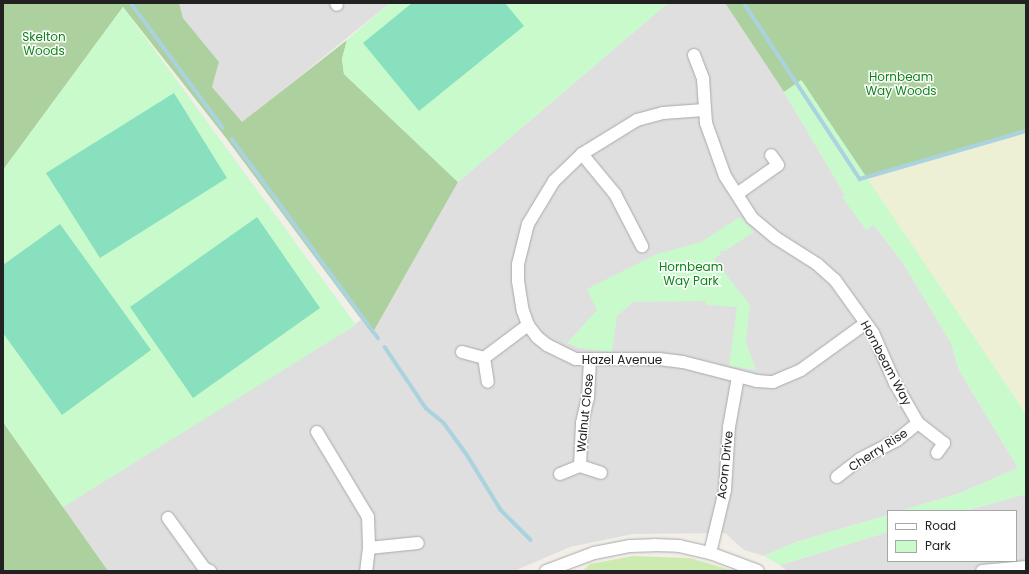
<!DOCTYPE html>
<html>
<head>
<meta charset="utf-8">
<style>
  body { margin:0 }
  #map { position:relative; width:1029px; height:574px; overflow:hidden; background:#f2efe9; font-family:Poppins,sans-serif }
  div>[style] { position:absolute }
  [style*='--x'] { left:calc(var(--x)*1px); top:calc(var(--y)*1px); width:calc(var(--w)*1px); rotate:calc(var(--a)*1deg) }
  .residential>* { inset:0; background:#e0dfdf }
  .farmland>* { inset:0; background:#eef0d5 }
  .grass>* { inset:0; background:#cdebb0 }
  .forest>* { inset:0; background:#add19e }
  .park>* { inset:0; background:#c8facc }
  .pitch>* { inset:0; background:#88e0be }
  .stream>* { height:3.5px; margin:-1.75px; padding:0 1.75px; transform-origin:1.75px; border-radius:1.75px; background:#aad3df }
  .roads { filter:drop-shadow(0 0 1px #a9a9a9) drop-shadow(0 0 1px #a9a9a9) }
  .minor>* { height:12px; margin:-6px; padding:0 6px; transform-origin:6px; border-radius:6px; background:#fff }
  span { translate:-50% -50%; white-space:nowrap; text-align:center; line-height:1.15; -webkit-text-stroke:3px #fff; paint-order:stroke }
  .park-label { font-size:12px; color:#0c8416 }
  .street-label { font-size:12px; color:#222 }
  .frame { position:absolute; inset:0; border:4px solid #222; pointer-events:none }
  .legend { position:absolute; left:887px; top:510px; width:130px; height:52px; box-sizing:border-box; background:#fff; border:1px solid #a7a7a7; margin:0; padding:5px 7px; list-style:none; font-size:12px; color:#222 }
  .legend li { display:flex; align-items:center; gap:8px; height:20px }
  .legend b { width:20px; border:1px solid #a7a7a7 }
</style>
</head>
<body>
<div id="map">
  <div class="residential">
    <div style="clip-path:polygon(179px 3px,390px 3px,242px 123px,212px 87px,219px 62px,183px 18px)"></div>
    <div style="clip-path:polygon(668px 3px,725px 3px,784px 92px,845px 195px,842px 197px,874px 225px,903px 263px,951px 343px,959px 370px,1018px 468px,960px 493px,901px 511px,888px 511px,888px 515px,796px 542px,764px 556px,744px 550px,725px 533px,633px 534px,570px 547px,514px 571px,108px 571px,63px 507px,361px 320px,372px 334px,458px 182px)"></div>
    <div style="clip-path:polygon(1026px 494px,1026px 571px,787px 571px,780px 565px,888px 532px,888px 561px,1016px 561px,1016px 511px,964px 511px)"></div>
  </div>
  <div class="farmland">
    <div style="clip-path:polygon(1026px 129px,1026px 414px,866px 178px)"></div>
  </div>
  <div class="grass">
    <div style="clip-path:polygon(633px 556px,690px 558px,734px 571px,582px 571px,590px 564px)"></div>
  </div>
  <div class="forest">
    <div style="clip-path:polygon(3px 3px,179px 3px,183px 18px,219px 62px,212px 87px,242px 122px,347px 40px,342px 59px,344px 74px,458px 182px,372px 334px,226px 138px,123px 7px,3px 170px)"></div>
    <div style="clip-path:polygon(725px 3px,1026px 3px,1026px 129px,866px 178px,802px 81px,784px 92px)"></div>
    <div style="clip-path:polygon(3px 422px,63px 507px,108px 571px,3px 571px)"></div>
  </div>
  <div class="park">
    <div style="clip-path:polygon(390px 3px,668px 3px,458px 182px,344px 74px,342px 59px,347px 40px)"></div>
    <div style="clip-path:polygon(123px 7px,356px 325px,63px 507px,3px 422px,3px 170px)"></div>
    <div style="clip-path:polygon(801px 80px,1026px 414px,1026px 494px,964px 511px,901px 511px,960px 493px,1018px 468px,959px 370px,951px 343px,903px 263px,874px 225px,866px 230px,842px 197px,845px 195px,784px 92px)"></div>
    <div style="clip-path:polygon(740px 217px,754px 232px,725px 251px,719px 251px,721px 254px,714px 259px,750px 305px,746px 342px,756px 370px,729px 366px,737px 307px,706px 305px,706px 301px,633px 302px,617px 316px,612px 352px,580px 348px,567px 343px,597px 310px,587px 289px,657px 254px,701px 242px)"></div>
    <div style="clip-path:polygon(888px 515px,888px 532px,780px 565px,764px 556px,796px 542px)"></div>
  </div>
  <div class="pitch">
    <div style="clip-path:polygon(412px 3px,505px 3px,524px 26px,419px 111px,363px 43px)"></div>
    <div style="clip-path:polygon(174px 93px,227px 178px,100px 258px,46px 173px)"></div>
    <div style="clip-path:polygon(257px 217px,320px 308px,193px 398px,130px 307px)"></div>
    <div style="clip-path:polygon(60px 224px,151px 350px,62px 415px,3px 333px,3px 265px)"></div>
  </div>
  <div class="stream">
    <div style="--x:131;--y:3;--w:155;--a:53.6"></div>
    <div style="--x:744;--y:3;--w:211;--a:56.6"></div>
    <div style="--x:860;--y:179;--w:173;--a:-16.1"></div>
    <div style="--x:232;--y:139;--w:247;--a:53.7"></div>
    <div style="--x:385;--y:347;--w:73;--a:56.1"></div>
    <div style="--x:426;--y:408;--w:23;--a:40"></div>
    <div style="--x:444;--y:423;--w:37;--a:54"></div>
    <div style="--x:466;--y:453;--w:67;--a:58.4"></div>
    <div style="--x:501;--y:510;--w:42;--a:45"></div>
  </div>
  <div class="roads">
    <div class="minor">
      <div style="--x:336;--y:3;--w:2;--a:63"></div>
      <div style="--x:694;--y:55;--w:26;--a:69"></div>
      <div style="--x:703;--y:79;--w:44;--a:86.1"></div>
      <div style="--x:706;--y:123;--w:56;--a:70.3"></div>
      <div style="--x:725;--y:176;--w:50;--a:57.3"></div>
      <div style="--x:752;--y:218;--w:31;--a:40"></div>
      <div style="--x:776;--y:238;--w:49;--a:32.4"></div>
      <div style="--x:817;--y:264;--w:24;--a:42"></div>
      <div style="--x:835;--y:280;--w:65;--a:54.4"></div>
      <div style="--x:873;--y:333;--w:55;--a:66.3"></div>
      <div style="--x:895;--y:383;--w:46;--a:60.1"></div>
      <div style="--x:918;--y:423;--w:33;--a:38"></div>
      <div style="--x:944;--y:443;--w:12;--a:125"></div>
      <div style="--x:704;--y:110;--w:41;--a:175.8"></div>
      <div style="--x:663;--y:113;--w:27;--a:165"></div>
      <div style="--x:637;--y:120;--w:65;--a:148.3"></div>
      <div style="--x:582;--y:154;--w:39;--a:136"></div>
      <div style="--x:554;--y:181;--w:50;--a:121.2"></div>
      <div style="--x:528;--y:224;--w:41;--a:104"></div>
      <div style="--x:518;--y:264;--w:17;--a:90"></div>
      <div style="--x:518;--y:281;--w:30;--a:81"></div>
      <div style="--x:523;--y:311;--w:15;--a:70"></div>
      <div style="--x:528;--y:325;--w:15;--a:53"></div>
      <div style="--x:537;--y:337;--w:13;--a:39"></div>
      <div style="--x:547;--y:345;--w:32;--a:26"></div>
      <div style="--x:576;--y:359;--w:83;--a:0"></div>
      <div style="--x:659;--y:359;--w:24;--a:7"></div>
      <div style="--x:683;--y:362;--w:76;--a:14.4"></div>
      <div style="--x:757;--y:381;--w:16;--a:4"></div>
      <div style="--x:773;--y:382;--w:30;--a:-23"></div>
      <div style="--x:801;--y:370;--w:80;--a:-35.9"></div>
      <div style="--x:582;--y:154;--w:52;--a:50.5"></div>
      <div style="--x:615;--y:194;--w:59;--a:62.6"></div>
      <div style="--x:737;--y:194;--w:50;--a:-35.3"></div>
      <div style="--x:778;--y:165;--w:12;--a:-125"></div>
      <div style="--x:462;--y:352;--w:23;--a:15"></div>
      <div style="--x:484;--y:358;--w:55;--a:-36.9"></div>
      <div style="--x:484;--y:358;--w:24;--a:81"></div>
      <div style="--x:317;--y:432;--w:99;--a:59"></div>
      <div style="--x:368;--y:517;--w:31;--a:88"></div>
      <div style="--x:369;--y:548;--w:23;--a:97"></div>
      <div style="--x:580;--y:466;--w:43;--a:-87.3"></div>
      <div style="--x:582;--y:423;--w:26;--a:-77"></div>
      <div style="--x:588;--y:398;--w:37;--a:-87"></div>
      <div style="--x:560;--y:474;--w:22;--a:-22"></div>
      <div style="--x:580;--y:466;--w:22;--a:18"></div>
      <div style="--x:837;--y:477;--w:29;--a:-38"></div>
      <div style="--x:860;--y:459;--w:42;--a:-27.2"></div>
      <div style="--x:897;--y:440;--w:27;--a:-39"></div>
      <div style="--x:168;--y:518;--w:62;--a:54.2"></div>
      <div style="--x:204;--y:568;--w:7;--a:27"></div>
      <div style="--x:369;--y:548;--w:49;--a:-5.8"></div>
      <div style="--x:710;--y:553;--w:65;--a:-76.6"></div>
      <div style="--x:725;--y:490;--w:63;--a:-86.4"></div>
      <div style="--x:729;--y:427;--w:51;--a:-79.8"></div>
      <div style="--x:546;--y:571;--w:51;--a:-20.6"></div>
      <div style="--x:594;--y:553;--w:37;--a:-11"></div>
      <div style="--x:630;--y:546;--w:24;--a:-2"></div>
      <div style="--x:654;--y:545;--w:25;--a:2"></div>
      <div style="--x:679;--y:546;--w:32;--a:13"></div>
      <div style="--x:710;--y:553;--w:51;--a:20.6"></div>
      <div style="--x:982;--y:571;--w:44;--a:-5.2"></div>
    </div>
  </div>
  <div class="park-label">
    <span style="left:44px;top:44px">Skelton<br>Woods</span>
    <span style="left:901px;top:84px">Hornbeam<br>Way Woods</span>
    <span style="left:691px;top:274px">Hornbeam<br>Way Park</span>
  </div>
  <div class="street-label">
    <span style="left:622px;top:360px">Hazel Avenue</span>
    <span style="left:886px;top:363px;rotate:62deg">Hornbeam Way</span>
    <span style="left:585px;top:413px;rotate:-84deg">Walnut Close</span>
    <span style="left:878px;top:450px;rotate:-33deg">Cherry Rise</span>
    <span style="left:725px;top:465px;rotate:-84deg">Acorn Drive</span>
  </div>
  <div class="frame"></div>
  <ul class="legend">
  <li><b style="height:5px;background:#fff"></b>Road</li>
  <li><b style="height:11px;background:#c8facc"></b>Park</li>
  </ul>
</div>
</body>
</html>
